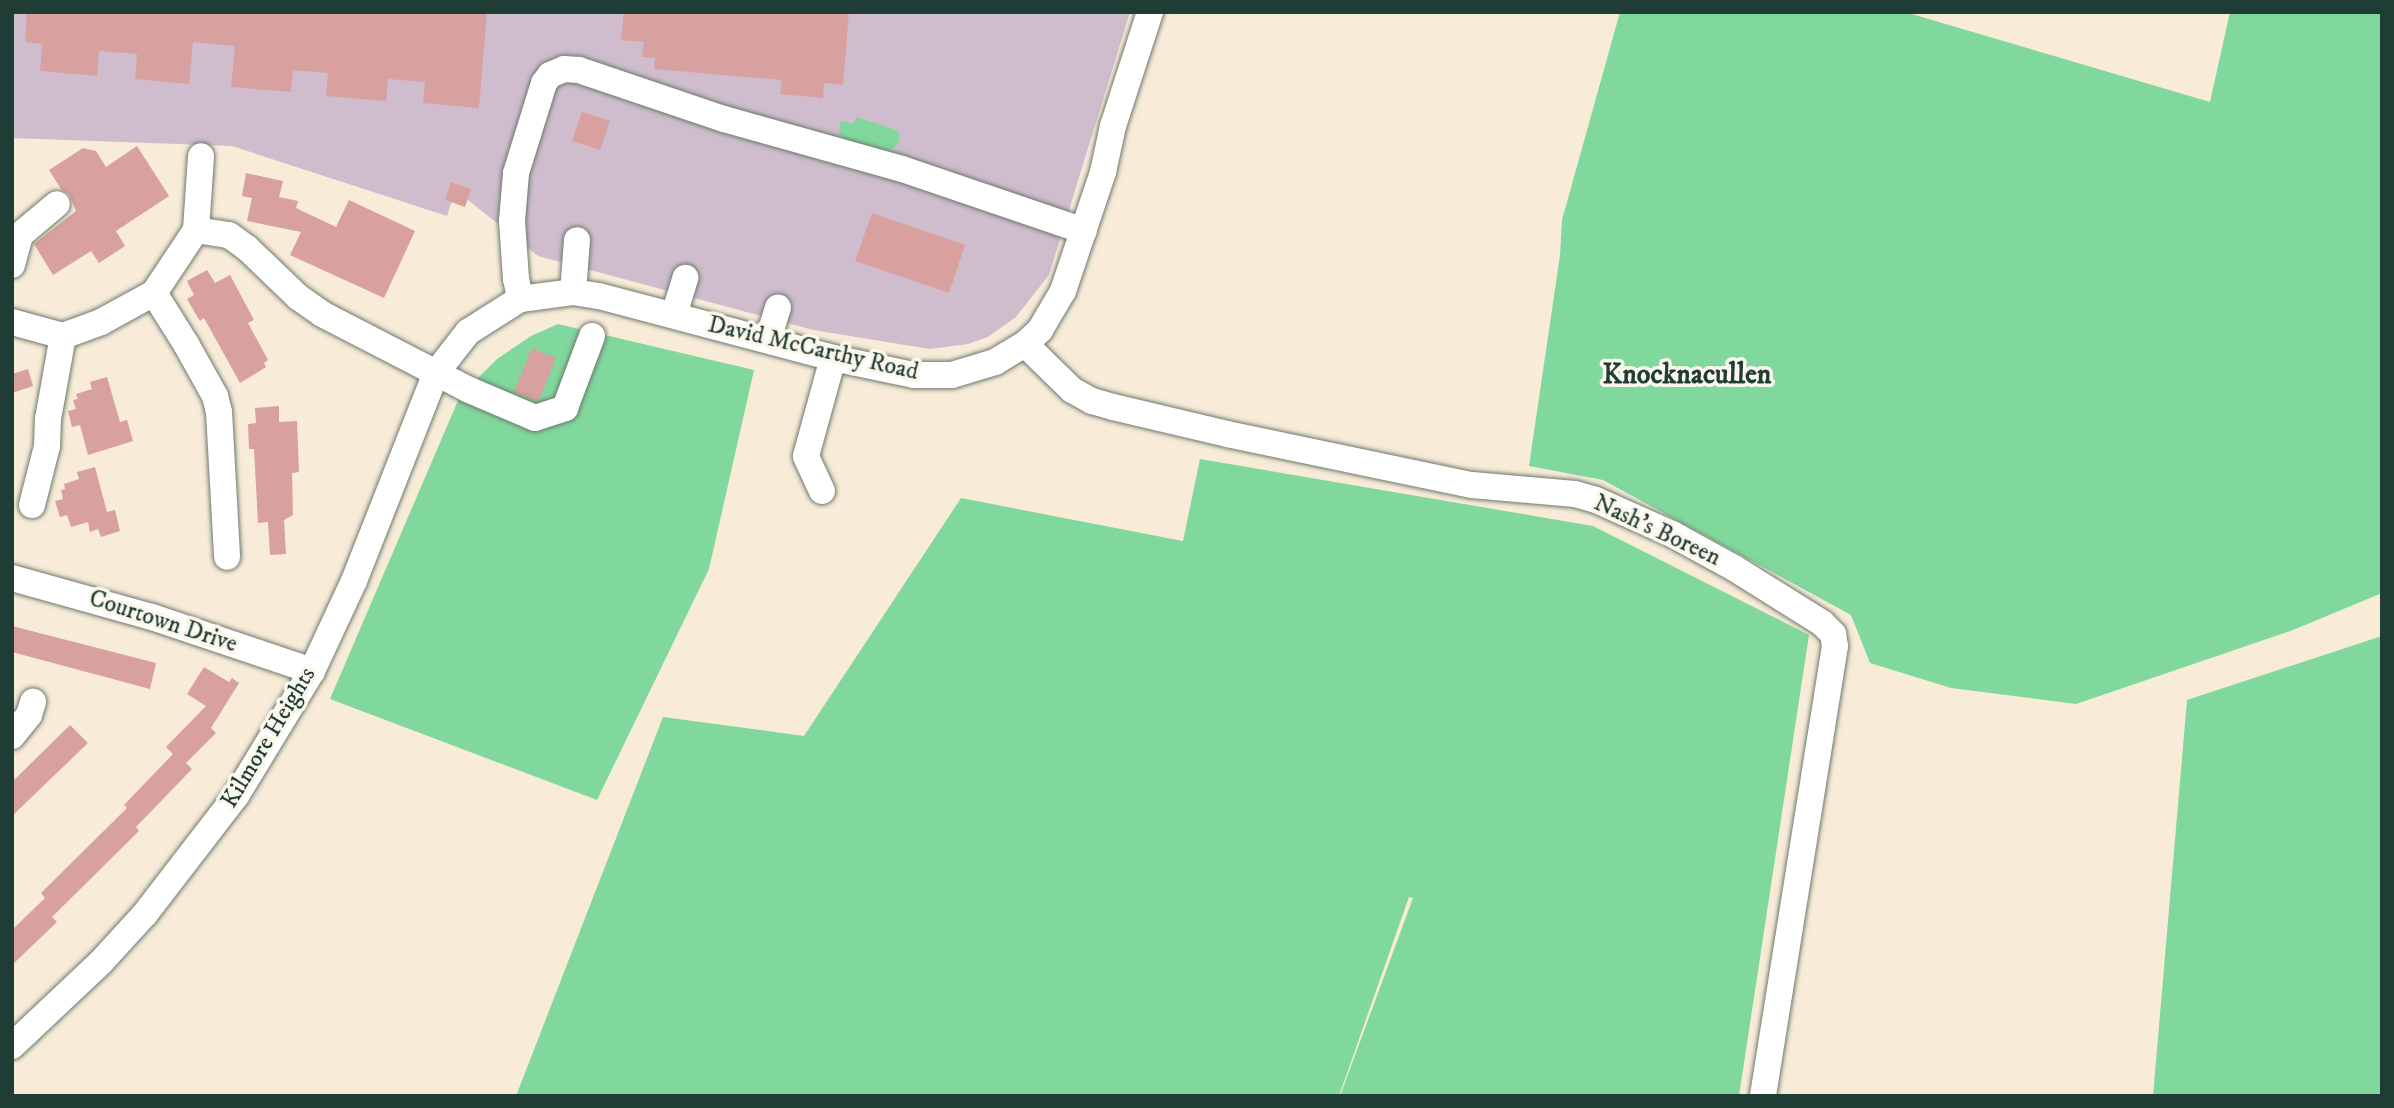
<!DOCTYPE html>
<html>
<head>
<meta charset="utf-8">
<style>
  body { margin:0 }
  #map { position:relative; width:2394px; height:1108px; overflow:hidden; background:#f8ebd8; font-family:"IM FELL DW Pica",serif }
  div>[style] { position:absolute }
  [style*='--x'] { left:calc(var(--x)*1px); top:calc(var(--y)*1px); width:calc(var(--w)*1px); rotate:calc(var(--a)*1deg) }
  .industrial>* { inset:0; background:#cfbdce }
  .green>* { inset:0; background:#81d89c }
  .building>* { inset:0; background:#d8a09e }
  .roads { filter:drop-shadow(0 0 2px #6b7a6d) drop-shadow(0 0 2px #6b7a6d) }
  .minor>* { height:26px; margin:-13px; padding:0 13px; transform-origin:13px; border-radius:13px; background:#fff }
  span { translate:-50% -50%; white-space:nowrap; text-align:center; line-height:1.15; -webkit-text-stroke:7px #fbf7ec; paint-order:stroke }
  .street-label { font-size:24px; color:#1f3d34 }
  .quarter-label { font-size:28px; color:#1f3d34; font-weight:700 }
  .frame { position:absolute; inset:0; border:14px solid #1f3d34; pointer-events:none }
</style>
</head>
<body>
<div id="map">
  <div class="industrial">
    <div style="clip-path:polygon(12px 12px,1130px 12px,1049px 275px,1016px 317px,988px 337px,968px 344px,930px 349px,813px 330px,538px 256px,468px 200px,454px 194px,447px 216px,232px 146px,12px 138px)"></div>
  </div>
  <div class="green">
    <div style="clip-path:polygon(1620px 12px,1905px 12px,2210px 102px,2230px 12px,2382px 12px,2382px 593px,2293px 630px,2076px 704px,1951px 688px,1870px 663px,1851px 615px,1603px 480px,1529px 466px,1560px 255px,1562px 220px)"></div>
    <div style="clip-path:polygon(856px 117px,894px 129px,900px 134px,898px 144px,885px 154px,846px 141px,839px 133px,840px 121px,854px 124px)"></div>
    <div style="clip-path:polygon(558px 324px,754px 370px,709px 569px,597px 800px,330px 699px,460px 396px,497px 359px,531px 336px)"></div>
    <div style="clip-path:polygon(1200px 459px,1593px 526px,1809px 635px,1739px 1096px,1340px 1096px,1413px 898px,1409px 897px,1339px 1096px,516px 1096px,663px 717px,804px 736px,961px 498px,1183px 541px)"></div>
    <div style="clip-path:polygon(2382px 636px,2382px 1096px,2153px 1096px,2187px 700px)"></div>
  </div>
  <div class="building">
    <div style="clip-path:polygon(27px 12px,487px 12px,479px 108px,423px 103px,425px 82px,388px 79px,386px 101px,326px 96px,328px 73px,293px 70px,291px 92px,231px 87px,235px 46px,193px 42px,189px 84px,135px 79px,137px 54px,99px 51px,97px 76px,40px 71px,42px 44px,25px 42px)"></div>
    <div style="clip-path:polygon(624px 12px,849px 12px,843px 85px,824px 83px,823px 98px,780px 94px,782px 80px,654px 69px,655px 58px,642px 57px,644px 42px,621px 40px)"></div>
    <div style="clip-path:polygon(582px 112px,610px 121px,600px 150px,572px 141px)"></div>
    <div style="clip-path:polygon(137px 146px,169px 196px,116px 231px,125px 246px,99px 263px,91px 251px,53px 275px,34px 244px,76px 211px,69px 194px,61px 189px,49px 170px,83px 148px,96px 151px,106px 167px)"></div>
    <div style="clip-path:polygon(246px 173px,283px 181px,279px 197px,298px 201px,296px 208px,336px 227px,349px 200px,415px 231px,384px 298px,290px 255px,301px 232px,247px 221px,252px 198px,242px 196px)"></div>
    <div style="clip-path:polygon(451px 182px,471px 189px,465px 207px,445px 200px)"></div>
    <div style="clip-path:polygon(872px 213px,965px 245px,949px 293px,855px 261px)"></div>
    <div style="clip-path:polygon(207px 270px,215px 283px,230px 275px,254px 320px,248px 323px,268px 360px,264px 363px,266px 367px,240px 383px,204px 318px,200px 321px,187px 299px,194px 295px,187px 281px)"></div>
    <div style="clip-path:polygon(532px 348px,556px 358px,539px 400px,536px 401px,514px 392px)"></div>
    <div style="clip-path:polygon(28px 369px,33px 386px,12px 393px,12px 374px)"></div>
    <div style="clip-path:polygon(107px 377px,120px 422px,127px 420px,133px 441px,88px 455px,80px 425px,72px 427px,68px 411px,76px 409px,73px 400px,78px 399px,76px 394px,92px 389px,90px 382px)"></div>
    <div style="clip-path:polygon(279px 406px,279px 422px,297px 421px,299px 472px,292px 473px,293px 515px,284px 520px,286px 554px,270px 555px,268px 522px,258px 523px,254px 449px,249px 449px,248px 424px,256px 423px,255px 408px)"></div>
    <div style="clip-path:polygon(95px 467px,107px 512px,115px 510px,120px 531px,101px 537px,98px 529px,90px 532px,88px 522px,71px 527px,67px 515px,60px 517px,55px 501px,63px 499px,61px 490px,65px 489px,64px 484px,79px 479px,77px 472px)"></div>
    <div style="clip-path:polygon(12px 626px,156px 663px,150px 689px,12px 652px)"></div>
    <div style="clip-path:polygon(204px 667px,229px 682px,232px 678px,239px 683px,211px 728px,216px 733px,186px 763px,192px 769px,136px 827px,139px 831px,52px 917px,57px 922px,12px 965px,12px 930px,45px 898px,41px 893px,127px 808px,124px 805px,173px 754px,166px 747px,206px 706px,187px 694px)"></div>
    <div style="clip-path:polygon(70px 725px,88px 743px,12px 816px,12px 782px)"></div>
  </div>
  <div class="roads">
    <div class="minor">
      <div style="--x:196;--y:230;--w:33;--a:9"></div>
      <div style="--x:229;--y:235;--w:22;--a:36"></div>
      <div style="--x:247;--y:248;--w:71;--a:43.9"></div>
      <div style="--x:298;--y:297;--w:29;--a:35"></div>
      <div style="--x:322;--y:314;--w:163;--a:27.3"></div>
      <div style="--x:467;--y:389;--w:74;--a:23.1"></div>
      <div style="--x:535;--y:418;--w:32;--a:-18"></div>
      <div style="--x:565;--y:408;--w:77;--a:-69.4"></div>
      <div style="--x:12;--y:265;--w:31;--a:-75"></div>
      <div style="--x:20;--y:235;--w:48;--a:-40"></div>
      <div style="--x:573;--y:292;--w:52;--a:-85.6"></div>
      <div style="--x:154;--y:293;--w:60;--a:57.9"></div>
      <div style="--x:186;--y:344;--w:60;--a:60.9"></div>
      <div style="--x:215;--y:396;--w:16;--a:76"></div>
      <div style="--x:219;--y:412;--w:145;--a:86.8"></div>
      <div style="--x:520;--y:299;--w:20;--a:-101"></div>
      <div style="--x:516;--y:279;--w:58;--a:-93.9"></div>
      <div style="--x:512;--y:221;--w:48;--a:-85.2"></div>
      <div style="--x:516;--y:173;--w:94;--a:-72.7"></div>
      <div style="--x:544;--y:83;--w:10;--a:-53"></div>
      <div style="--x:550;--y:75;--w:15;--a:-23"></div>
      <div style="--x:564;--y:69;--w:15;--a:4"></div>
      <div style="--x:579;--y:70;--w:153;--a:18.7"></div>
      <div style="--x:724;--y:119;--w:185;--a:15.7"></div>
      <div style="--x:902;--y:169;--w:192;--a:18.8"></div>
      <div style="--x:674;--y:315;--w:39;--a:-73"></div>
      <div style="--x:12;--y:322;--w:53;--a:15.4"></div>
      <div style="--x:63;--y:336;--w:40;--a:-20.2"></div>
      <div style="--x:101;--y:322;--w:60;--a:-28.7"></div>
      <div style="--x:154;--y:293;--w:76;--a:-56.3"></div>
      <div style="--x:196;--y:230;--w:74;--a:-86.1"></div>
      <div style="--x:768;--y:340;--w:34;--a:-73"></div>
      <div style="--x:1025;--y:344;--w:66;--a:44.4"></div>
      <div style="--x:1072;--y:390;--w:23;--a:29"></div>
      <div style="--x:1092;--y:401;--w:22;--a:16"></div>
      <div style="--x:1113;--y:407;--w:117;--a:13.3"></div>
      <div style="--x:1227;--y:434;--w:250;--a:11.8"></div>
      <div style="--x:1472;--y:485;--w:103;--a:5"></div>
      <div style="--x:1575;--y:494;--w:22;--a:16"></div>
      <div style="--x:1596;--y:500;--w:83;--a:24.1"></div>
      <div style="--x:1672;--y:534;--w:71;--a:28.7"></div>
      <div style="--x:1734;--y:568;--w:104;--a:32"></div>
      <div style="--x:1822;--y:623;--w:16;--a:45"></div>
      <div style="--x:1833;--y:634;--w:12;--a:81"></div>
      <div style="--x:1835;--y:646;--w:456;--a:99.1"></div>
      <div style="--x:822;--y:491;--w:38;--a:-115"></div>
      <div style="--x:806;--y:456;--w:102;--a:-74.6"></div>
      <div style="--x:32;--y:505;--w:61;--a:-75.7"></div>
      <div style="--x:47;--y:446;--w:27;--a:-88"></div>
      <div style="--x:48;--y:419;--w:84;--a:-79.8"></div>
      <div style="--x:12;--y:578;--w:145;--a:15.6"></div>
      <div style="--x:152;--y:617;--w:169;--a:18.6"></div>
      <div style="--x:12;--y:736;--w:27;--a:-51"></div>
      <div style="--x:29;--y:715;--w:14;--a:-73"></div>
      <div style="--x:12;--y:1046;--w:122;--a:-43.3"></div>
      <div style="--x:101;--y:962;--w:65;--a:-47.5"></div>
      <div style="--x:145;--y:914;--w:149;--a:-52.4"></div>
      <div style="--x:236;--y:796;--w:146;--a:-58.7"></div>
      <div style="--x:312;--y:671;--w:99;--a:-65"></div>
      <div style="--x:354;--y:581;--w:224;--a:-68.5"></div>
      <div style="--x:436;--y:373;--w:52;--a:-52"></div>
      <div style="--x:468;--y:332;--w:62;--a:-32.4"></div>
      <div style="--x:520;--y:299;--w:53;--a:-7.5"></div>
      <div style="--x:573;--y:292;--w:26;--a:9"></div>
      <div style="--x:599;--y:296;--w:242;--a:14.8"></div>
      <div style="--x:833;--y:358;--w:83;--a:11.9"></div>
      <div style="--x:914;--y:375;--w:38;--a:0"></div>
      <div style="--x:952;--y:375;--w:45;--a:-16.8"></div>
      <div style="--x:995;--y:362;--w:35;--a:-31"></div>
      <div style="--x:1025;--y:344;--w:21;--a:-43"></div>
      <div style="--x:1040;--y:330;--w:45;--a:-59.5"></div>
      <div style="--x:1063;--y:291;--w:126;--a:-71.4"></div>
      <div style="--x:1103;--y:172;--w:47;--a:-77.7"></div>
      <div style="--x:1113;--y:126;--w:120;--a:-72"></div>
    </div>
  </div>
  <div class="street-label">
    <span style="left:813px;top:349px;rotate:13deg">David McCarthy Road</span>
    <span style="left:1657px;top:531px;rotate:25deg">Nash's Boreen</span>
    <span style="left:163px;top:622px;rotate:18deg">Courtown Drive</span>
    <span style="left:269px;top:738px;rotate:-59deg">Kilmore Heights</span>
  </div>
  <div class="quarter-label">
    <span style="left:1687px;top:375px">Knocknacullen</span>
  </div>
  <div class="frame"></div>
</div>
</body>
</html>
